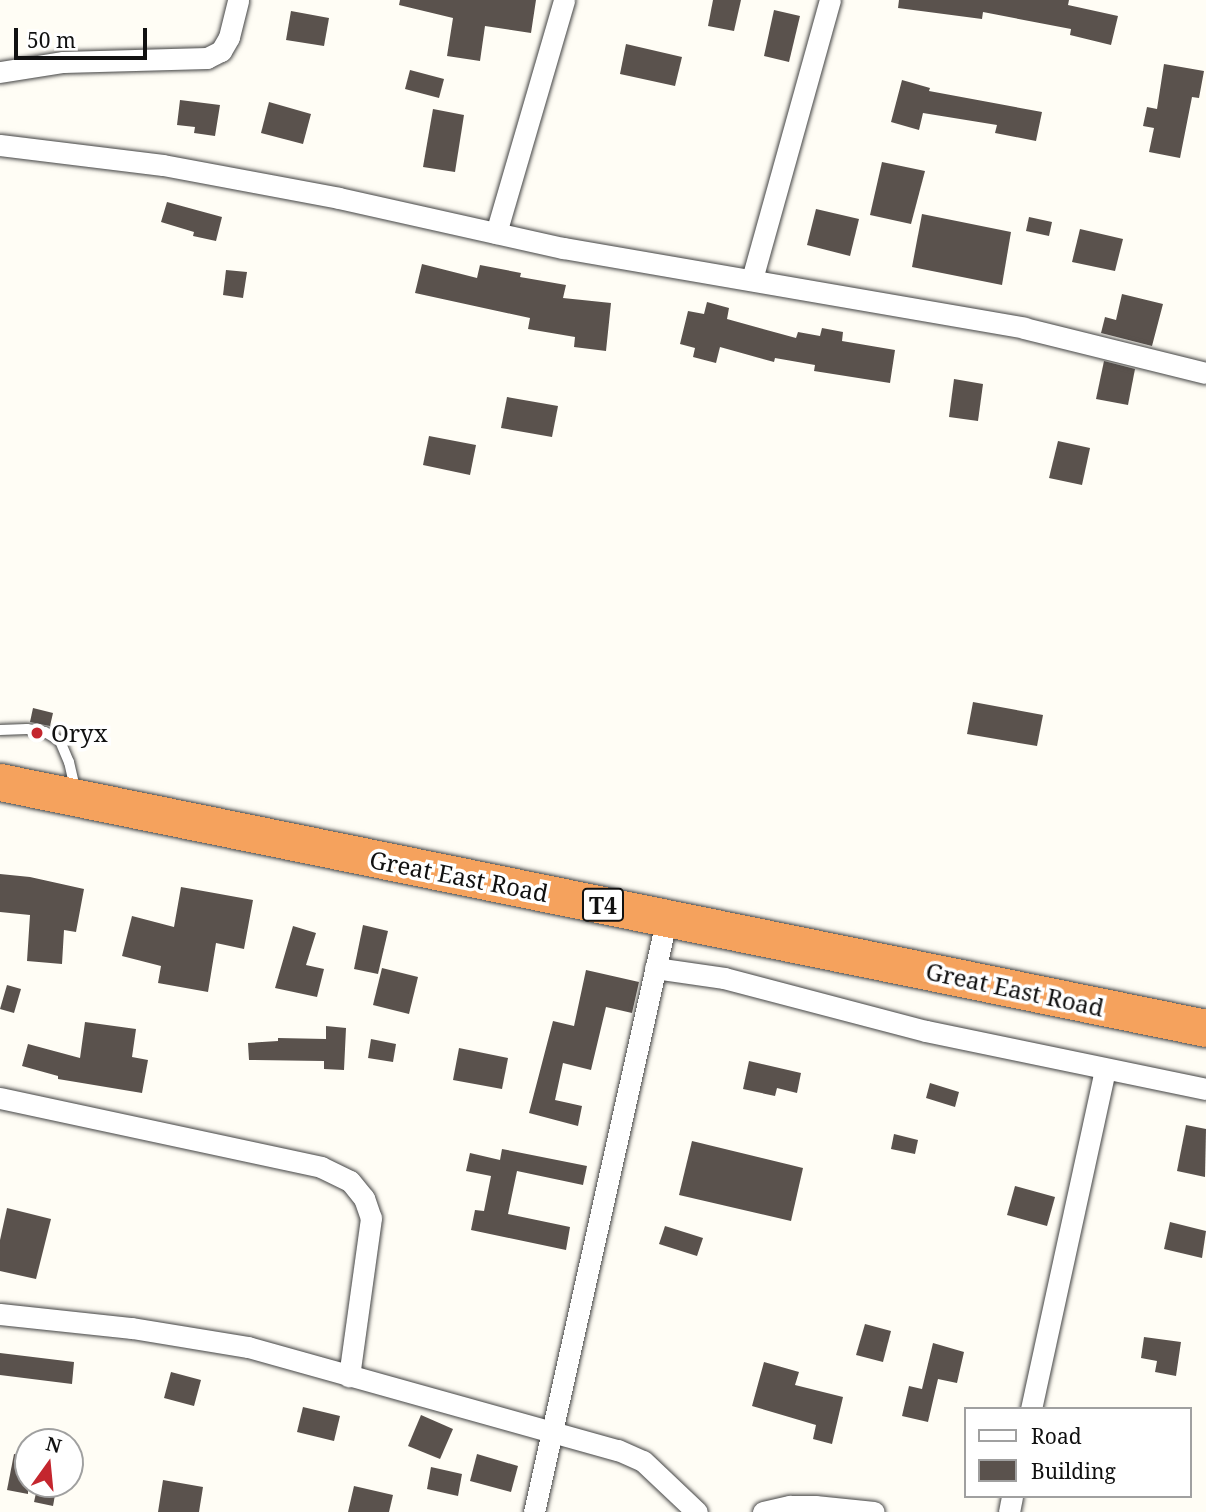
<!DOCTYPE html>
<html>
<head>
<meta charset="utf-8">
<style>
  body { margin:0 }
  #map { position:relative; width:1206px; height:1512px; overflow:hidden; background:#fffdf5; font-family:"Noto Serif",serif }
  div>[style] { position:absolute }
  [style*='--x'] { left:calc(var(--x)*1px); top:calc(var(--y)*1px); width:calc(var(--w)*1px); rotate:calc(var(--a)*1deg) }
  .building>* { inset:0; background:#5a524d }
  .roads { filter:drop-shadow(0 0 2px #444) drop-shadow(0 0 2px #444) }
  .lane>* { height:10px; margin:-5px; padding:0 5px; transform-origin:5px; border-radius:5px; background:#fff }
  .street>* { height:21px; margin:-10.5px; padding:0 10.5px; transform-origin:10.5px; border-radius:10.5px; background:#fff }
  .highway>* { height:37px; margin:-18.5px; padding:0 18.5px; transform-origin:18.5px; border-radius:18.5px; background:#f5a25d }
  .dots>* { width:19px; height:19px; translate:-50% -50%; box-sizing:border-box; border:4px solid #fff; border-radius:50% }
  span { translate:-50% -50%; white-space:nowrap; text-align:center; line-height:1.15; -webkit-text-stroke:7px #fff; paint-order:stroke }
  .shield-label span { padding:2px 5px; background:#fff; border:2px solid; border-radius:5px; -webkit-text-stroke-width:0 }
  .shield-label { font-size:23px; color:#111; font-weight:700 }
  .poi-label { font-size:24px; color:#111 }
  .left { translate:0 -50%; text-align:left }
  .street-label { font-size:24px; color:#111 }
  .legend { position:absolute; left:964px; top:1407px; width:228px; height:91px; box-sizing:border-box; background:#fff; border:2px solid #a0a0a0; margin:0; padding:9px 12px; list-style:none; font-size:21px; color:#111 }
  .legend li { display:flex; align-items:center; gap:14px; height:35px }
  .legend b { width:35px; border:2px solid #a0a0a0 }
  .north { position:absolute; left:14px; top:1428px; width:70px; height:70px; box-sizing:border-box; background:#fff; border:2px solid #a0a0a0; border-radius:50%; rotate:15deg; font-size:19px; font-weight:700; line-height:28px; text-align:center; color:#111 }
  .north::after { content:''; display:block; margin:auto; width:24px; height:32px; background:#c4262e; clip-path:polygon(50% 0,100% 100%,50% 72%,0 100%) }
  .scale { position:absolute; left:14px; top:28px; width:133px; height:32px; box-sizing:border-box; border:4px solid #111; border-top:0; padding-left:9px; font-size:21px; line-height:24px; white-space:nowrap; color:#111; -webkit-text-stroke:5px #fff; paint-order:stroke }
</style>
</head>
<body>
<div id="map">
  <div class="building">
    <div style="clip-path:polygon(400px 0,536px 0,531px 33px,485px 26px,480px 61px,447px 56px,453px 18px,399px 5px)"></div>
    <div style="clip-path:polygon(713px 0,741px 0,734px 31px,708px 26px)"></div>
    <div style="clip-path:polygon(899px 0,1069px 0,1068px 5px,1118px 16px,1111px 45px,1070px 35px,1071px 29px,983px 12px,982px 19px,898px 8px)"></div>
    <div style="clip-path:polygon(774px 10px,800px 16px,789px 62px,764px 56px)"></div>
    <div style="clip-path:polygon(291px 11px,329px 18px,324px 46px,286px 40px)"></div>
    <div style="clip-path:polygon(626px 44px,682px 57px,675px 86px,620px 74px)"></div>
    <div style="clip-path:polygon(1164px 64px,1204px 71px,1199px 98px,1192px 97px,1180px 158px,1149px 152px,1154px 128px,1143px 126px,1147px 107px,1157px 109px)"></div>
    <div style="clip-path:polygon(410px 70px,444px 79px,439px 98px,405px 89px)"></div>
    <div style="clip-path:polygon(902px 80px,930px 88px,929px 91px,1042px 112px,1036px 141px,995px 133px,997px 125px,923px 113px,919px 130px,891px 122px)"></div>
    <div style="clip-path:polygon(180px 100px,220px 105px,215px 136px,194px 133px,195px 127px,177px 125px)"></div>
    <div style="clip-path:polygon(269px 102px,311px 114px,303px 144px,261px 133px)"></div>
    <div style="clip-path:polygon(433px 109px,464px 115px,455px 172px,423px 167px)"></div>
    <div style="clip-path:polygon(882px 162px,925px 171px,911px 224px,870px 215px)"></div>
    <div style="clip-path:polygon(167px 202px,222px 217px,216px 241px,193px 236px,194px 232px,161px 222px)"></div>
    <div style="clip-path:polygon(816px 209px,859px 219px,850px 256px,807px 245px)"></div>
    <div style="clip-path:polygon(922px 214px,1011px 232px,1002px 285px,912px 267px)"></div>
    <div style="clip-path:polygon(1029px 217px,1052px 222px,1049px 236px,1026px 231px)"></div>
    <div style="clip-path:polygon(1080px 229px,1123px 239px,1115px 271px,1072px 262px)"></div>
    <div style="clip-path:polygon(422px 264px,477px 278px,480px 265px,521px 273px,520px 277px,566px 285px,563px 298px,611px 303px,606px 351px,574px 347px,575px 337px,528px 329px,530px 318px,415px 293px)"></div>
    <div style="clip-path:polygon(226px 270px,247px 272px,243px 298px,223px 295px)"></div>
    <div style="clip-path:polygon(1122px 294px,1163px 304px,1152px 346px,1101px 333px,1105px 317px,1116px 320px)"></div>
    <div style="clip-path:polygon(707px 302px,729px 308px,727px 319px,796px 338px,798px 332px,820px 336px,822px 328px,843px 332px,842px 341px,895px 350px,890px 383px,814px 371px,815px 365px,775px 358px,774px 362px,720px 347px,716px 363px,693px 357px,695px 348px,680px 344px,688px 311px,704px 314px)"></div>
    <div style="clip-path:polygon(1104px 361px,1135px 369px,1128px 405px,1096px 399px)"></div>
    <div style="clip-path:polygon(954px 379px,983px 384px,978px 421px,949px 417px)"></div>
    <div style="clip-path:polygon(507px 397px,558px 406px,552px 437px,501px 428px)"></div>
    <div style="clip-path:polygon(429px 436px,476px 445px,470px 475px,423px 465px)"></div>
    <div style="clip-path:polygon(1058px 441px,1090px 448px,1082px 485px,1049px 478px)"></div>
    <div style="clip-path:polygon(973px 702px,1043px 715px,1037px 746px,967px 734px)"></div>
    <div style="clip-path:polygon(33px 708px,53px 713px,50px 726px,30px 722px)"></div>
    <div style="clip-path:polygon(0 874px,30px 877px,84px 889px,76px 932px,64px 930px,62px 964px,27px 961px,30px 915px,0 912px)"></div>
    <div style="clip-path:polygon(181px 887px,253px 900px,244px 949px,216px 943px,208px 992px,158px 983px,161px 966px,122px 956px,132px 916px,174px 927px)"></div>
    <div style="clip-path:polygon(363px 925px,388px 931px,378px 974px,354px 969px)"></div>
    <div style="clip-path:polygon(293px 926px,316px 933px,306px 965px,324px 969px,317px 997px,275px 988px)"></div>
    <div style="clip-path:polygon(382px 968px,418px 977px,409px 1014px,373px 1005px)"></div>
    <div style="clip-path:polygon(586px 970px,639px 982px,632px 1013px,606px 1007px,591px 1070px,563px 1063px,555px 1100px,582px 1106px,578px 1126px,529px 1113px,553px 1021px,574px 1026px)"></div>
    <div style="clip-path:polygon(7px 985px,21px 989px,14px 1013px,0 1009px)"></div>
    <div style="clip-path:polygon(85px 1022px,136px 1029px,132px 1057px,148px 1060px,142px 1093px,58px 1079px,58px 1076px,22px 1066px,28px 1044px,80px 1058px)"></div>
    <div style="clip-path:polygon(326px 1026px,346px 1028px,344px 1070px,324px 1069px,324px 1061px,249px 1060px,248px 1043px,278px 1041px,278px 1038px,326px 1039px)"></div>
    <div style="clip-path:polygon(371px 1039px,396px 1044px,393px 1062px,368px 1058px)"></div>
    <div style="clip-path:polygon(459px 1048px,508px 1058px,502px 1089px,453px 1080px)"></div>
    <div style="clip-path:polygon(749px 1061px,801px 1073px,797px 1093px,777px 1088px,775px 1096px,743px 1089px)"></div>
    <div style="clip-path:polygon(930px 1083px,959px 1092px,955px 1107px,926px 1098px)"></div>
    <div style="clip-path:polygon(1186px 1125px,1206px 1129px,1205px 1177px,1177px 1171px)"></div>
    <div style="clip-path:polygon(894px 1134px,918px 1140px,915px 1154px,891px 1149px)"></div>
    <div style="clip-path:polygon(692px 1141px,803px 1168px,791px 1221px,679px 1195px)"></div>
    <div style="clip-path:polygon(502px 1149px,587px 1166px,583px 1185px,517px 1171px,508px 1214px,570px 1227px,566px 1250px,471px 1230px,475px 1210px,484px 1211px,491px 1176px,466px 1171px,470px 1153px,500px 1160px)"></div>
    <div style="clip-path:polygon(1015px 1186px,1055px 1197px,1047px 1226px,1007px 1215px)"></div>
    <div style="clip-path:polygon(7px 1208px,51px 1219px,36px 1279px,0 1271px,0 1240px)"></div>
    <div style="clip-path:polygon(1170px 1222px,1206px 1231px,1202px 1258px,1164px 1249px)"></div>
    <div style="clip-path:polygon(665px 1226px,703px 1238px,697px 1256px,659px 1244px)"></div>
    <div style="clip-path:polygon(865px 1324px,891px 1331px,883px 1362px,856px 1355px)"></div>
    <div style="clip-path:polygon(1144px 1337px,1181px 1342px,1176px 1376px,1155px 1372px,1157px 1361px,1141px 1358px)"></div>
    <div style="clip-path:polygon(933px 1343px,964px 1352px,957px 1383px,938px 1379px,928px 1422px,902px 1416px,909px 1386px,922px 1389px)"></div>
    <div style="clip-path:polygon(0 1353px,74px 1362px,72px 1384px,0 1375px)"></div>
    <div style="clip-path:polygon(764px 1362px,799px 1372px,795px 1385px,843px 1397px,832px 1444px,813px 1439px,816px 1425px,752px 1406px)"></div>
    <div style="clip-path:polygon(171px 1372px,201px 1380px,194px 1406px,164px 1398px)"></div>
    <div style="clip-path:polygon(303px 1407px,340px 1416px,334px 1441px,297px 1432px)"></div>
    <div style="clip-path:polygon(421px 1415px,453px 1429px,440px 1459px,408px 1446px)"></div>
    <div style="clip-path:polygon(14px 1454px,28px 1456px,28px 1494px,7px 1490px)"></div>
    <div style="clip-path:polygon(477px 1454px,518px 1466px,511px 1492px,470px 1481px)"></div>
    <div style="clip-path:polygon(431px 1467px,462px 1474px,458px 1496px,427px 1489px)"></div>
    <div style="clip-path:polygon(163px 1480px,203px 1487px,199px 1512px,158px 1512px)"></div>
    <div style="clip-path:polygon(38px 1484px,57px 1484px,53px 1506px,34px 1502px)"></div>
    <div style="clip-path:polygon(354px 1486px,393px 1495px,389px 1512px,348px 1512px)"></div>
  </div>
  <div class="roads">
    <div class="lane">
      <div style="--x:0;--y:730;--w:27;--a:-2"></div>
      <div style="--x:27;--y:729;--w:18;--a:9"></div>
      <div style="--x:45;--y:732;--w:17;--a:31"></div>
      <div style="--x:60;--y:741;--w:23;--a:67"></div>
      <div style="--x:69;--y:762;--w:31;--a:77"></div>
    </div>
    <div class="street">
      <div style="--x:0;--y:72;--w:64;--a:-9"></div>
      <div style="--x:63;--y:62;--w:144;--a:-1.6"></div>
      <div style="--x:207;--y:58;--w:16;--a:-27"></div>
      <div style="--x:221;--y:51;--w:16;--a:-60"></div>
      <div style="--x:229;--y:37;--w:38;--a:-76"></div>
      <div style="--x:0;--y:145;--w:164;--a:7"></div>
      <div style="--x:163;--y:165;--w:179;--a:10.6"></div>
      <div style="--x:339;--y:198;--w:230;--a:12.6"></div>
      <div style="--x:563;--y:248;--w:468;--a:9.8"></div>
      <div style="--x:1024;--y:328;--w:187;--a:13.9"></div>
      <div style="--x:496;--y:233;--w:243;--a:-73.7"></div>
      <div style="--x:752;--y:279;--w:290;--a:-74.4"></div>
      <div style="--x:655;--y:968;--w:70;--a:8.2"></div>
      <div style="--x:724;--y:978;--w:209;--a:14.7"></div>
      <div style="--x:926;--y:1031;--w:286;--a:11.7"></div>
      <div style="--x:0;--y:1098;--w:328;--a:12.1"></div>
      <div style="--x:321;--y:1167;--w:32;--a:26"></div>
      <div style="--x:350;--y:1181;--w:22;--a:51"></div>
      <div style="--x:364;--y:1198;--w:21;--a:71"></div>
      <div style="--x:371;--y:1218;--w:160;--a:97.9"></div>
      <div style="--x:0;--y:1314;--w:133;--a:6.1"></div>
      <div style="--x:132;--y:1328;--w:118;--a:9.3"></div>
      <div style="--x:248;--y:1347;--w:384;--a:15.6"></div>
      <div style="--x:618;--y:1450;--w:27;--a:24"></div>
      <div style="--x:643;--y:1461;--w:74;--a:43.4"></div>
      <div style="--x:1031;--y:1409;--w:348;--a:-77.7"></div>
      <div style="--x:534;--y:1512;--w:610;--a:-77.4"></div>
      <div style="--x:763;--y:1512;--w:28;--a:-13"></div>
      <div style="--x:790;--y:1506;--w:25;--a:0"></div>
      <div style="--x:815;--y:1506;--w:59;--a:5.8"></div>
      <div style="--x:1009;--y:1512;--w:16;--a:-79"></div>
    </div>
    <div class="highway">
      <div style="--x:0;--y:782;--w:1231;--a:11.53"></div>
    </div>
  </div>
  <div class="dots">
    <div style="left:37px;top:733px;background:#c4262e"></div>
  </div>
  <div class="shield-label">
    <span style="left:603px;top:905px">T4</span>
  </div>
  <div class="poi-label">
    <span class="left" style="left:51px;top:733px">Oryx</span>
  </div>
  <div class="street-label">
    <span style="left:459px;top:876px;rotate:11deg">Great East Road</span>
    <span style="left:1015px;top:989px;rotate:12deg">Great East Road</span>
  </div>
  <ul class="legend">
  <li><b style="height:9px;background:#fff"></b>Road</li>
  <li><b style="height:19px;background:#5a524d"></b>Building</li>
  </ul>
  <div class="north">N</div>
  <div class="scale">50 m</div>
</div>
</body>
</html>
